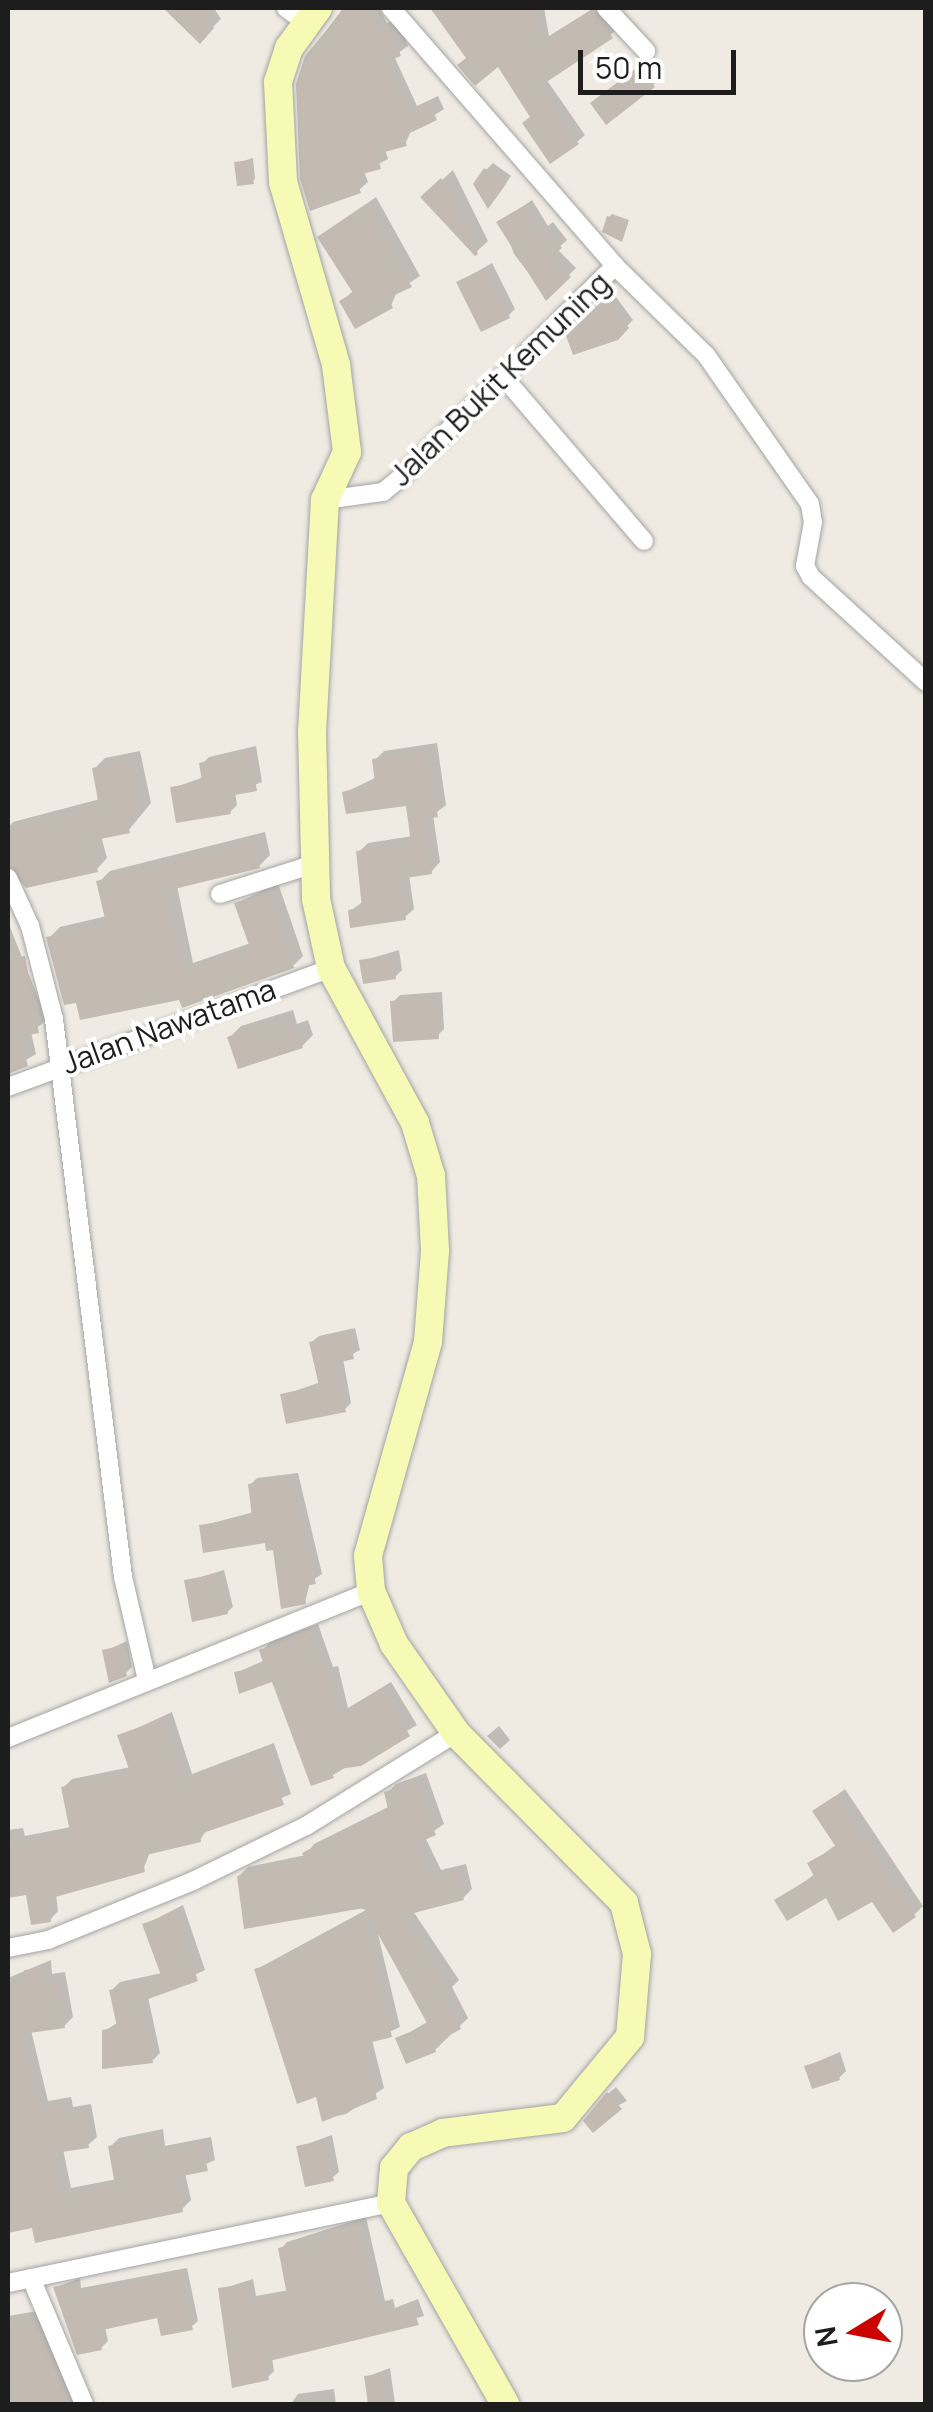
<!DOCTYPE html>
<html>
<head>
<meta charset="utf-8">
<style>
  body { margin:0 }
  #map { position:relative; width:933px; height:2412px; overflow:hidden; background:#efebe3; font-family:Manrope,sans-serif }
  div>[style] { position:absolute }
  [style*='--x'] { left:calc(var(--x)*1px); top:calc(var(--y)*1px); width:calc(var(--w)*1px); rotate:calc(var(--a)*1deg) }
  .shadow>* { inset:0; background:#0003 }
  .building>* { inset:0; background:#c3bab2 }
  .roads { filter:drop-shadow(0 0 2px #a4a4a4) drop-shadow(0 0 2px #a4a4a4) }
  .street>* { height:18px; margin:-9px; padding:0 9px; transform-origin:9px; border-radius:9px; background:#fff }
  .secondary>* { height:28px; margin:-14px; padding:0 14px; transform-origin:14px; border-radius:14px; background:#f6fab5 }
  span { translate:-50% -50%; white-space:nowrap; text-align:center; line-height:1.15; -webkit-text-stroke:8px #fff; paint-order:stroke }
  .street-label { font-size:30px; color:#1d1d1d }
  .frame { position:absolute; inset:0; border:10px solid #1d1d1d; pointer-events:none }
  .north { position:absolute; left:803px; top:2282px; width:100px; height:100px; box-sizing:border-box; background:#fff; border:2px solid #a5a5a5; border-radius:50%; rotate:260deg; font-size:28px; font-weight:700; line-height:40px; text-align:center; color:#1d1d1d }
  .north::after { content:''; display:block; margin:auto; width:35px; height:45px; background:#cb0300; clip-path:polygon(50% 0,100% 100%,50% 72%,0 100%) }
  .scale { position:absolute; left:578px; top:50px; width:158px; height:45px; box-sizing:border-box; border:5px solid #1d1d1d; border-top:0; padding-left:12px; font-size:30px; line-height:35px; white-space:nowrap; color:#1d1d1d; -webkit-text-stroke:8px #fff; paint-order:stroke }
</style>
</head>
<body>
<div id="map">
  <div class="shadow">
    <div style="clip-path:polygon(176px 8px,214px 8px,221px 19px,200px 40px,171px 12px)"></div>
    <div style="clip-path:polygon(343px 8px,379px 8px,387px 23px,398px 19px,408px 46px,394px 56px,417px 106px,438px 96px,444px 109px,412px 129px,405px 144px,385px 149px,388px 159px,364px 171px,368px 182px,359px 190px,307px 57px)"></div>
    <div style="clip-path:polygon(433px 8px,544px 8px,549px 36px,594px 8px,606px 8px,620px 28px,546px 79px,585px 135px,577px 142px,533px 116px,499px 64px,468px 57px)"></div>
    <div style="clip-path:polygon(647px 61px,660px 79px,653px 85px,600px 97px)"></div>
    <div style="clip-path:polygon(253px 158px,255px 179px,252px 182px,237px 163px)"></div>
    <div style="clip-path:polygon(493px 163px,511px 176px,495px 199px,486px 170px)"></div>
    <div style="clip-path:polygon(453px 170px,488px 241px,475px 253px,424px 197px)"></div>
    <div style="clip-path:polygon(376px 197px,420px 276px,397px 291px,391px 306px,342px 301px,354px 290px,320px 237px)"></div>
    <div style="clip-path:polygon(532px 200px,548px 226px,553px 222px,567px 240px,557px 249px,576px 268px,547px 297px,514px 254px,502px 221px)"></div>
    <div style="clip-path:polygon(612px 214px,629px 220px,622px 239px,609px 217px)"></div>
    <div style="clip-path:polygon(492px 263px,515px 309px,508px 316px,459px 282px)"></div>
    <div style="clip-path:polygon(613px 293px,633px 320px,616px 337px,568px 333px)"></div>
    <div style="clip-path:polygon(437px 743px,446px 805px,433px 815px,440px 862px,431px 872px,409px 875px,414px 909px,404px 918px,350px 911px,364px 901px,359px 852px,368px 843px,413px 836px,408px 804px,344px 793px,377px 777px,375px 760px,384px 751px)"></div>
    <div style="clip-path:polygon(256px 746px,262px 782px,235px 792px,237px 805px,230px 812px,173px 788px,204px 777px,202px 764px,209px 757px)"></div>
    <div style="clip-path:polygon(140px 751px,151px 803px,128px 831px,101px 836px,107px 858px,97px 869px,10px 864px,8px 828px,13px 822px,100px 799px,94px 769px,105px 758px)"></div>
    <div style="clip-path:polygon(265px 832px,270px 855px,259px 866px,177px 886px,193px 963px,251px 943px,237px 903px,278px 883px,303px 956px,293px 966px,180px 997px,78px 1000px,49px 938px,60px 927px,107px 916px,99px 882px,110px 871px)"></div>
    <div style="clip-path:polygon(8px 922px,47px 1020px,31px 1032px,36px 1054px,8px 1070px)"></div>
    <div style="clip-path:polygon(399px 950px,402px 970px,395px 977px,362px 961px)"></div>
    <div style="clip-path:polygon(442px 992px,444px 1029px,437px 1036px,393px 1002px,400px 995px)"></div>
    <div style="clip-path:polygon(293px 1010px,297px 1024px,308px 1020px,313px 1035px,302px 1046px,230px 1037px,241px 1026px)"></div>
    <div style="clip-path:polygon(355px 1328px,360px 1350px,343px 1359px,351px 1403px,344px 1410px,283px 1395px,321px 1382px,312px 1342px,319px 1336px)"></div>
    <div style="clip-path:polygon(298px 1473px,322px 1574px,310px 1582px,305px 1602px,267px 1541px,201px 1526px,254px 1512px,250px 1485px,257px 1478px)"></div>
    <div style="clip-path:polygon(224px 1570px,233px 1607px,227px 1612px,187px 1581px)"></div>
    <div style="clip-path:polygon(318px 1624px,333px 1667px,338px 1666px,348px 1708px,391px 1682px,417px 1725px,333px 1775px,273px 1679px,236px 1673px,265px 1660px,262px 1651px,270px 1642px)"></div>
    <div style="clip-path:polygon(127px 1641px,132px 1667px,125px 1674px,105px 1651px)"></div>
    <div style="clip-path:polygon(172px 1712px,192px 1774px,274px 1743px,291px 1794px,208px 1828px,200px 1840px,150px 1852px,143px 1870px,56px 1894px,58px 1911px,50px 1920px,29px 1892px,8px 1895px,8px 1830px,23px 1828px,25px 1836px,71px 1827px,63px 1788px,72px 1779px,131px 1767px,120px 1736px)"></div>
    <div style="clip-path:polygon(499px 1726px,510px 1740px,500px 1749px,487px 1736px)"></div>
    <div style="clip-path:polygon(426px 1773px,444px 1824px,425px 1837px,441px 1870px,466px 1864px,472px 1889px,463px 1898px,413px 1911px,459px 1980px,452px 1987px,468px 2018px,435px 2050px,398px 2039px,429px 2021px,378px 1934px,400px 2027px,372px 2040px,384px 2088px,346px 2114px,323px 2119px,318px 2094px,257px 1969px,366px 1910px,239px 1876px,248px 1867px,306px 1855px,314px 1844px,390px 1806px,387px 1793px,396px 1784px)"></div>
    <div style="clip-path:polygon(845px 1789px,923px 1906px,914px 1915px,873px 1898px,827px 1894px,778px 1901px,815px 1874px,810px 1864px,837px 1844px,815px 1811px)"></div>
    <div style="clip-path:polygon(183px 1905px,205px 1970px,148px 1997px,160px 2053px,152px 2061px,104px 2031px,119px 2022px,112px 1990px,120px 1982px,162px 1973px,144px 1925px)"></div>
    <div style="clip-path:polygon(51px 1960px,52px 1974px,65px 1972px,73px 2017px,64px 2026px,31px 2030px,48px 2101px,71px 2097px,73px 2107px,91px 2104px,97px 2137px,88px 2145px,63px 2149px,71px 2188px,117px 2179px,110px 2147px,119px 2138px,163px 2129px,165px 2146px,211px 2137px,215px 2160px,185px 2173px,191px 2200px,182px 2209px,8px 2230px,8px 1978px)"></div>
    <div style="clip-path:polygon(840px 2052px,846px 2071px,839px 2078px,807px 2066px)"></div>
    <div style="clip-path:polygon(616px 2087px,627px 2101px,587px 2121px,609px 2093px)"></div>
    <div style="clip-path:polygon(332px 2135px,339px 2172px,332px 2178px,299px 2147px)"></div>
    <div style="clip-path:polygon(366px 2217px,385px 2301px,393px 2299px,395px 2308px,418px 2299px,424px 2316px,272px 2358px,274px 2371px,267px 2378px,221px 2289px,253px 2279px,256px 2296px,289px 2290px,281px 2249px,287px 2242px)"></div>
    <div style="clip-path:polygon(187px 2268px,198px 2321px,191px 2327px,159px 2315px,105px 2327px,108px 2341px,101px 2348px,56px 2287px,80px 2278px,81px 2288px)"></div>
    <div style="clip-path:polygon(44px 2310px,80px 2398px,74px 2404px,8px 2404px,8px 2316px)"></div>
    <div style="clip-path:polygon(390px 2368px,395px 2404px,370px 2404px,366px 2377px)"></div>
    <div style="clip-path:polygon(334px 2389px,336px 2404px,291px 2404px,298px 2394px)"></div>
  </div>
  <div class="building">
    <div style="clip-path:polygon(163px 8px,217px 8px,205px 20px,214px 28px,200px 44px)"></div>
    <div style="clip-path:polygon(345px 8px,368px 8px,379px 29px,390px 26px,401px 56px,386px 62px,408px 112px,429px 103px,437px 120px,404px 136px,407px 146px,377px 154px,381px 169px,355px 176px,361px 193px,310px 211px,300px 179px,296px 84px,305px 56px)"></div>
    <div style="clip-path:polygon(430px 8px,535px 8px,542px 42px,594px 8px,613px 38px,539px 87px,579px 144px,550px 164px,522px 123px,530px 117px,498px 67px,475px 86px,457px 65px,466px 58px)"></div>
    <div style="clip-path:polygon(639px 66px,655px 87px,606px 125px,590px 103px)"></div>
    <div style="clip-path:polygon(251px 160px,254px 184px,237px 186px,234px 162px)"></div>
    <div style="clip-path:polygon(484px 168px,506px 184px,488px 209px,473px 184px)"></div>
    <div style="clip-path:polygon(441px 178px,478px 254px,475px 256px,420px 197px)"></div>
    <div style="clip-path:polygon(366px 204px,412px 287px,388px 298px,393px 308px,355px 329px,339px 301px,353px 293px,317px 237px)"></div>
    <div style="clip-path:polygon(525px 205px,540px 231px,545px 227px,562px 248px,552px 257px,571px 277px,546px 301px,496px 222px)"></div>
    <div style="clip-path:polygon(607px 216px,628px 223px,622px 242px,602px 232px)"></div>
    <div style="clip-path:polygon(485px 268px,510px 318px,481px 332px,456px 282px)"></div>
    <div style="clip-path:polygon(606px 297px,629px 328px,618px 340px,573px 355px,565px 333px,588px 319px,584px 314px)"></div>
    <div style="clip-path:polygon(250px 751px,257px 791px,228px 796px,231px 814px,176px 823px,170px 787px,202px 782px,199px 763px)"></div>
    <div style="clip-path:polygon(428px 751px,438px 817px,424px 819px,432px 874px,400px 879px,406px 920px,350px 928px,348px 910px,362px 908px,356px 851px,411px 843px,406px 806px,346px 814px,342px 792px,375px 783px,372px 759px)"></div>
    <div style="clip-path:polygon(130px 760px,141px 816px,126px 819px,130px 833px,90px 841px,98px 872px,26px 888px,8px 866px,8px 830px,99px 806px,92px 768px)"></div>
    <div style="clip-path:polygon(254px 841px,260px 868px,166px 891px,182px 972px,250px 948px,234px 903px,267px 892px,294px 968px,182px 1008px,179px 1000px,80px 1020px,76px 1003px,64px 1005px,46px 937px,106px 923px,96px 881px)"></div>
    <div style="clip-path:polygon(392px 955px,396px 979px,363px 984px,359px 960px)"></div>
    <div style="clip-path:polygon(25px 956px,39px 1033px,20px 1037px,28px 1066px,8px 1074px,8px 959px)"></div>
    <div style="clip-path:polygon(436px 998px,439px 1039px,393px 1042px,390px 1001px)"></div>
    <div style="clip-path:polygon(282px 1019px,286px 1033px,297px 1030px,303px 1048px,238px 1069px,227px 1037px)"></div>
    <div style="clip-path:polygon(349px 1333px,354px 1359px,336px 1363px,346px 1412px,286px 1424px,280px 1394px,319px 1386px,309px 1342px)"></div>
    <div style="clip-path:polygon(292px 1478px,316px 1584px,303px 1586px,306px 1604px,281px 1609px,273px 1550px,266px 1551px,265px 1543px,203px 1553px,199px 1525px,252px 1517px,248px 1484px)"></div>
    <div style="clip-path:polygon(218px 1574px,228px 1614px,192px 1622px,184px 1580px)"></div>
    <div style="clip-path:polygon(310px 1631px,325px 1674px,330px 1673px,339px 1714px,382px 1688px,410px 1736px,361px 1766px,331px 1770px,334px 1778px,311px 1786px,272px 1682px,239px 1694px,234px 1672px,264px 1666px,259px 1650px)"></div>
    <div style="clip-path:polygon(120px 1646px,127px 1676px,109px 1683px,102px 1650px)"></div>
    <div style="clip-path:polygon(163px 1719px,184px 1781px,266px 1749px,284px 1805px,200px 1834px,201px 1842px,142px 1856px,145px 1872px,48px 1899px,51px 1922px,31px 1925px,26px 1895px,8px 1898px,8px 1845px,70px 1832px,61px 1787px,130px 1772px,117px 1735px)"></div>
    <div style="clip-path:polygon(417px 1781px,436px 1835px,415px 1844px,432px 1877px,457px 1871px,464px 1900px,402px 1916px,451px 1991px,443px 1995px,461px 2029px,433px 2044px,436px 2052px,406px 2064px,395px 2038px,428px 2025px,364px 1908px,244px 1929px,237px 1876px,306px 1861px,302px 1853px,388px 1809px,384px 1792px)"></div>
    <div style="clip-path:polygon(835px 1796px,916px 1917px,893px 1933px,872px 1902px,838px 1921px,826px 1898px,787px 1921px,774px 1900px,814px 1876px,807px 1863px,836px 1847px,812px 1811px)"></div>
    <div style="clip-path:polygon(175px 1912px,198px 1981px,140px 2002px,153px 2063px,102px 2069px,102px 2030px,117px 2027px,109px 1990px,162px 1978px,142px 1924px)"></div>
    <div style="clip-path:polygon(363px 1912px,392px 2037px,364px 2044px,377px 2099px,322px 2122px,316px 2097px,297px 2104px,254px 1969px,285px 1960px)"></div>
    <div style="clip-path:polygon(43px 1968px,44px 1981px,57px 1979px,65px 2028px,22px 2034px,39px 2108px,63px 2105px,65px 2114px,83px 2111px,89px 2148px,54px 2153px,63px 2195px,115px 2185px,108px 2146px,155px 2136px,157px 2153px,202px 2144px,208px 2171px,177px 2177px,183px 2212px,35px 2243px,32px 2228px,8px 2233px,8px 1983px,25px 1978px,24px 1970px)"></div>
    <div style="clip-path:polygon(833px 2057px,840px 2080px,812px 2089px,804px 2066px)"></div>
    <div style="clip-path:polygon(607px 2092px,622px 2109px,593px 2133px,583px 2121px)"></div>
    <div style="clip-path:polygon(325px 2140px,334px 2181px,305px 2187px,296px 2146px)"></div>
    <div style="clip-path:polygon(359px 2222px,378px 2306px,386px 2304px,388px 2313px,411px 2304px,419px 2325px,265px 2362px,269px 2380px,232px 2388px,218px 2288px,247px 2284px,249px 2301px,287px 2295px,278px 2248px,327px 2238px,325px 2230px)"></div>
    <div style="clip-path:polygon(181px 2274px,193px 2330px,161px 2336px,157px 2318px,98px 2331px,102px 2350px,77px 2355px,53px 2287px,73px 2283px,75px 2293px)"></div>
    <div style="clip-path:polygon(34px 2318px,71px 2404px,17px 2404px,12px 2379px,8px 2381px,8px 2325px)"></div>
    <div style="clip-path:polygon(383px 2374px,387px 2404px,368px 2404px,364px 2376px)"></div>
  </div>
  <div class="roads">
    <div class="street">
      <div style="--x:286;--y:8;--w:21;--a:37"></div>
      <div style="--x:391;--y:8;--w:342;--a:49"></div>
      <div style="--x:615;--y:266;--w:127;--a:44.4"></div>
      <div style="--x:706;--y:355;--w:182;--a:55.1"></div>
      <div style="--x:810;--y:504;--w:18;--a:81"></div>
      <div style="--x:813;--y:522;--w:45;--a:100.3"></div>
      <div style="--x:805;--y:566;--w:13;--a:61"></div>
      <div style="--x:811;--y:577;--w:156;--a:42.4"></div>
      <div style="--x:606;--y:8;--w:59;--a:47.1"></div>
      <div style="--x:506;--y:380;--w:212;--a:49.4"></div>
      <div style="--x:325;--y:500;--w:59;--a:-7.9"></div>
      <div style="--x:383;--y:492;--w:19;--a:-39"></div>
      <div style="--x:398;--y:480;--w:305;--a:-44.6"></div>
      <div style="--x:8;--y:878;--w:53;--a:65.4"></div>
      <div style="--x:30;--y:926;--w:96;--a:75.5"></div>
      <div style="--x:54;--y:1019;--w:562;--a:82.95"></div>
      <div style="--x:123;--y:1577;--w:106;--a:76.9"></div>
      <div style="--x:220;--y:894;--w:102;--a:-17.7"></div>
      <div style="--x:8;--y:1087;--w:344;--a:-20.2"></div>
      <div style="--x:8;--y:1738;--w:392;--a:-22"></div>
      <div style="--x:8;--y:1948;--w:41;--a:-11.3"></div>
      <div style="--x:48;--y:1940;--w:157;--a:-22.1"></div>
      <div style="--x:193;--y:1881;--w:126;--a:-26"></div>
      <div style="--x:306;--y:1826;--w:176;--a:-31.8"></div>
      <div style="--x:31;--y:2278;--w:137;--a:67.2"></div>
      <div style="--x:8;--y:2283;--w:391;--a:-11.8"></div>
    </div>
    <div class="secondary">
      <div style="--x:318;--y:8;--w:49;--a:125.9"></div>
      <div style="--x:289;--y:48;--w:36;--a:108"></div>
      <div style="--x:278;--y:82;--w:100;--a:87.1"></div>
      <div style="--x:283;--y:182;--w:191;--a:73.8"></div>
      <div style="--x:336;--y:365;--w:88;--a:82.8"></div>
      <div style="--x:347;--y:452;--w:53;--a:114.6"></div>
      <div style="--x:325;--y:500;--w:232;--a:93.2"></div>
      <div style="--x:312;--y:732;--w:167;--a:88.6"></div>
      <div style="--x:316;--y:899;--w:71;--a:77.7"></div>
      <div style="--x:331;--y:968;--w:176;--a:61.5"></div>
      <div style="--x:415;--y:1123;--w:55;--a:73.2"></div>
      <div style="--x:431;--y:1176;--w:75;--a:86.9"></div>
      <div style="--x:435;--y:1251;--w:91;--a:94.4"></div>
      <div style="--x:428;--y:1342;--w:222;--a:105.7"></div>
      <div style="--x:368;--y:1556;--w:35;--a:85"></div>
      <div style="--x:371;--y:1591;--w:58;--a:66.5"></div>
      <div style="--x:394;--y:1644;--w:108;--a:55.1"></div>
      <div style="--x:456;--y:1733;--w:239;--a:45.3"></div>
      <div style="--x:624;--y:1903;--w:53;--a:75.7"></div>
      <div style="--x:637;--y:1954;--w:83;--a:94.8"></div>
      <div style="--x:630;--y:2037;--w:105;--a:129.6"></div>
      <div style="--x:563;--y:2118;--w:121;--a:172.9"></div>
      <div style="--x:443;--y:2133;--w:35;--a:156"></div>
      <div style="--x:411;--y:2147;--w:27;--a:129"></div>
      <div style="--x:394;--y:2168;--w:35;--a:95"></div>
      <div style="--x:391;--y:2203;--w:231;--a:60.4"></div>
    </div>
  </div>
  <div class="street-label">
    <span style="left:500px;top:379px;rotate:-44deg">Jalan Bukit Kemuning</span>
    <span style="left:169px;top:1026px;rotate:-20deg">Jalan Nawatama</span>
  </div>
  <div class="frame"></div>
  <div class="north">N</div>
  <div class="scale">50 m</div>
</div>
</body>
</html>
